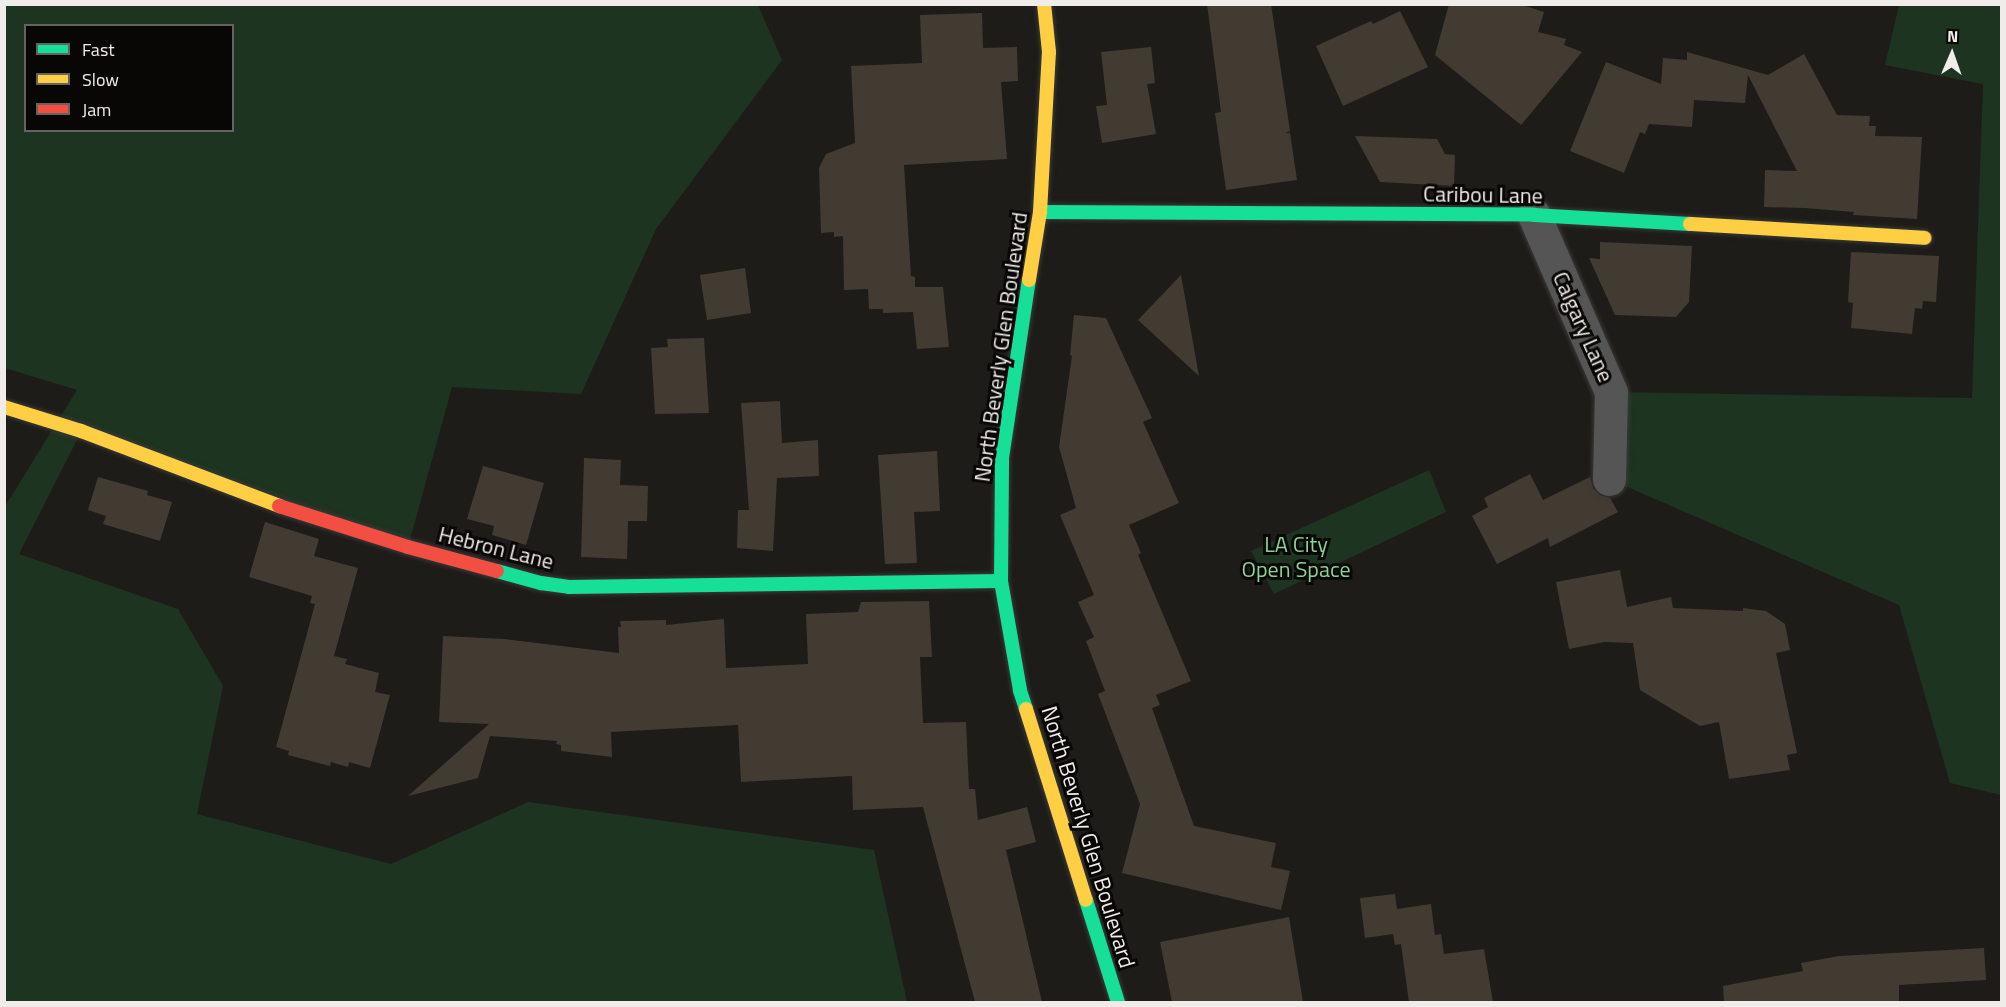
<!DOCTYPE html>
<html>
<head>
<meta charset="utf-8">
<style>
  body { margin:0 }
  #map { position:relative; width:2006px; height:1007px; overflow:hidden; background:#1e1c19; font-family:"Titillium Web",sans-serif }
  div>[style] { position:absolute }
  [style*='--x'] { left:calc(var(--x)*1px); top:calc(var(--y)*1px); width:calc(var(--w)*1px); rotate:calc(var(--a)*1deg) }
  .green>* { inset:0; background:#1d3420 }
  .building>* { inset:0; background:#413b32 }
  .roads { filter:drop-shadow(0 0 2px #3a3937) drop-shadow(0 0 2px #3a3937) }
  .street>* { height:33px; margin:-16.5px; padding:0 16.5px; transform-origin:16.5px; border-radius:16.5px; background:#565555 }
  .fast>* { height:14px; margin:-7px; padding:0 7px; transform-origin:7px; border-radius:7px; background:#16e098 }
  .slow>* { height:14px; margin:-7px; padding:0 7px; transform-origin:7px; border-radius:7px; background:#ffcf43 }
  .jam>* { height:14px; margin:-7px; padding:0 7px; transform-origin:7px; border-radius:7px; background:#f24e42 }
  span { translate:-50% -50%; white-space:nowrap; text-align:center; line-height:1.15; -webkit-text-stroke:6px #080706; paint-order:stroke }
  .street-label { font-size:22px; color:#efecea }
  .park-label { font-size:22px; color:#8ad294 }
  .frame { position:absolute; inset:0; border:6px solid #efecea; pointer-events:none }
  .legend { position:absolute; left:24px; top:24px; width:210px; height:108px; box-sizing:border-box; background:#080706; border:2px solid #646361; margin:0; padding:8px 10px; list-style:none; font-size:18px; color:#efecea }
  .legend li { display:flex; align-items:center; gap:12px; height:30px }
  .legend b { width:30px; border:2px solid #646361 }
  .north { position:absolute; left:1922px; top:24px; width:60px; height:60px; -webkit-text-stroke:4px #080706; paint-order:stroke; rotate:2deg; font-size:16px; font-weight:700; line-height:24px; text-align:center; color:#efecea }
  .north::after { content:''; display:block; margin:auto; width:21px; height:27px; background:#efecea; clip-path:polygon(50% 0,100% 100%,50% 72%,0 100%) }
</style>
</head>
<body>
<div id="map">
  <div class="green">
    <div style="clip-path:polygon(evenodd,5px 5px,758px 5px,782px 60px,656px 229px,581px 394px,452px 387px,408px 547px,81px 432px,19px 554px,178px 609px,223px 686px,197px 814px,391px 864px,528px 802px,874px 850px,907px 1002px,5px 1002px,4px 508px,77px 390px,5px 368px,5px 5px,26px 26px,232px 26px,232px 130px,26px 130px,26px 26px)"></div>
    <div style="clip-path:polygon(1899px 5px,2001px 5px,2001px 795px,1950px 783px,1899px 605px,1609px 479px,1611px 392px,1972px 398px,1983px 84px,1885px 65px)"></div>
    <div style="clip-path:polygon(1429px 470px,1446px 512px,1274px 594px,1251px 551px)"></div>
  </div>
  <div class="building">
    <div style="clip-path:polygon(1207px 4px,1271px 4px,1290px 131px,1285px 133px,1290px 133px,1297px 180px,1226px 190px,1215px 113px,1221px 112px)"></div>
    <div style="clip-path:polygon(1449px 4px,1519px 4px,1544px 12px,1538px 32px,1566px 39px,1564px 45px,1582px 52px,1521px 125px,1435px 55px)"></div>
    <div style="clip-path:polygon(1400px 11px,1428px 67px,1343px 106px,1316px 46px,1371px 21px,1373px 24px)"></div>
    <div style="clip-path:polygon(982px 13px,983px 48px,1017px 47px,1018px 81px,1001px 82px,1007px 159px,904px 165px,911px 276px,915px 277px,915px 287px,943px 287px,949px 347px,917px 349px,913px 312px,883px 313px,883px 309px,869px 309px,868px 289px,844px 290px,843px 236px,834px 237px,834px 232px,821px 233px,819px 168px,826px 154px,855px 143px,851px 66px,922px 63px,920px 15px)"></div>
    <div style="clip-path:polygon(1151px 47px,1155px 83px,1147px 84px,1156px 134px,1102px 143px,1096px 106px,1107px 105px,1101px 52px)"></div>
    <div style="clip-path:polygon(1687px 52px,1768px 75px,1804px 54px,1837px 115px,1870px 116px,1869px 126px,1876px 126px,1875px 136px,1922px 137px,1917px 219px,1853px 215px,1854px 212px,1805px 208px,1764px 207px,1765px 170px,1797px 171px,1748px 75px,1745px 103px,1694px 100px,1692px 127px,1649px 124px,1645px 134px,1640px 132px,1624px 173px,1570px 151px,1606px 62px,1661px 84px,1663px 58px,1687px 60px)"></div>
    <div style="clip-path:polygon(1355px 136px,1437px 139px,1445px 154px,1455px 155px,1454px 186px,1380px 182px)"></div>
    <div style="clip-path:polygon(1600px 242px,1692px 246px,1689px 302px,1676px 317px,1615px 315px,1589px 258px,1600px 259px)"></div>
    <div style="clip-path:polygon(1851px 252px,1939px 256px,1936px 302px,1923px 301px,1922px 309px,1915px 308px,1912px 334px,1851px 328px,1853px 303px,1848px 302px)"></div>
    <div style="clip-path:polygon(745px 268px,751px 313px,707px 320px,700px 275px)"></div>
    <div style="clip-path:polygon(1181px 275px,1199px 376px,1138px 320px)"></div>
    <div style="clip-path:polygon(1074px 315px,1106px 318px,1152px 418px,1143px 422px,1179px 503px,1129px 525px,1141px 553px,1138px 555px,1191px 681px,1156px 695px,1160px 705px,1152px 708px,1194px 826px,1276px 843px,1271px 867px,1290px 871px,1281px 910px,1122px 873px,1140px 804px,1098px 694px,1105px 691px,1086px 641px,1094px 637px,1078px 602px,1094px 595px,1060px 515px,1076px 508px,1059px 447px,1072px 356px,1070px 355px)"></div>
    <div style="clip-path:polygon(704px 338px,709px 413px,655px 414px,651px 348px,668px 347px,667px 339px)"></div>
    <div style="clip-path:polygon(780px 401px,782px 443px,818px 440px,819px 476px,777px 478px,773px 551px,737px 548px,738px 510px,749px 510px,741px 403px)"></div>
    <div style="clip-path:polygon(937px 451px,940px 511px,914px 512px,917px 563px,885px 564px,878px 455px)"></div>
    <div style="clip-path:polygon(584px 458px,621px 460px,620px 485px,648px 486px,647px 521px,628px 521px,627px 559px,581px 557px)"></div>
    <div style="clip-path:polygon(483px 466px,544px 483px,526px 545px,492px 535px,494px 526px,467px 519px)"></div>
    <div style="clip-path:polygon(1530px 474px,1543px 500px,1590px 477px,1593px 488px,1600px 495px,1610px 498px,1618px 512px,1550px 547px,1548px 538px,1497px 564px,1472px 516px,1488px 507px,1484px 498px)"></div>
    <div style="clip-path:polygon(98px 477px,148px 491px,147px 495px,172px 502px,160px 541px,103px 524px,106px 516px,88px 510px)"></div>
    <div style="clip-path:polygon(265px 522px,319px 539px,314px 556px,358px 568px,334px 656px,347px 659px,345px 664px,379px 673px,375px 692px,390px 695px,370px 768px,349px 762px,348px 767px,331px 762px,330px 766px,288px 755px,289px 751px,276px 747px,315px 604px,310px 603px,312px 596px,249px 577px)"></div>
    <div style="clip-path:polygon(1620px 570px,1627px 607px,1671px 597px,1673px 608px,1743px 611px,1743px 608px,1766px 611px,1785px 624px,1790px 650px,1776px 653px,1797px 753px,1787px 755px,1790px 770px,1729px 779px,1719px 722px,1700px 726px,1640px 690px,1633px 643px,1604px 642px,1569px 649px,1556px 582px)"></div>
    <div style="clip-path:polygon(929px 601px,932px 657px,920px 657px,923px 723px,966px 722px,969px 789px,975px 789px,978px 820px,1027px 807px,1036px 842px,1006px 850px,1042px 1002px,975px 1002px,923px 807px,853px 810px,852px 776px,741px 782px,738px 725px,611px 732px,612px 757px,561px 751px,561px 745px,556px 744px,557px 741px,490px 736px,478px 778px,408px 796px,489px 724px,439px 722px,443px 636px,504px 639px,619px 653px,618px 627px,621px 627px,620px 621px,666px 620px,666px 625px,724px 619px,726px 668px,808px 664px,806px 614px,858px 612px,861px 602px)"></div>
    <div style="clip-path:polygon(1395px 894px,1397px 909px,1431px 904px,1435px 935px,1441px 934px,1444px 954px,1484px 949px,1493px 1002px,1409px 1002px,1401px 944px,1395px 945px,1393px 934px,1365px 938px,1360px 898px)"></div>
    <div style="clip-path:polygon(1289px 917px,1303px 1002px,1172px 1002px,1160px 942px)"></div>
    <div style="clip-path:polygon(1984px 948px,1986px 980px,1899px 985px,1899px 1002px,1724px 1002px,1723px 986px,1803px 971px,1801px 963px,1839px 956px)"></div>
  </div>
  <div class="roads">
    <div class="street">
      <div style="--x:1534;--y:215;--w:193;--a:66.5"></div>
      <div style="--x:1611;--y:392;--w:87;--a:91.3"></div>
    </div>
    <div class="fast">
      <div style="--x:1040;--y:212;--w:494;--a:0.3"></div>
      <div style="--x:1534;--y:215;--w:156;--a:3.3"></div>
      <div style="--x:497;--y:571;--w:46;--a:15.3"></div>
      <div style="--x:541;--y:583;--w:28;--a:8"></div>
      <div style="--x:569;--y:587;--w:432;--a:-0.8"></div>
      <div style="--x:1026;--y:709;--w:20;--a:-108"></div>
      <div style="--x:1020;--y:690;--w:111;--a:-99.9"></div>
      <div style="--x:1001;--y:581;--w:123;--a:-89.5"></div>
      <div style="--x:1002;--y:458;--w:180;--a:-81.4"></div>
      <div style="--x:1086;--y:900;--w:107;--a:72.6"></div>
    </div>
    <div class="slow">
      <div style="--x:1690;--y:224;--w:235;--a:3.4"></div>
      <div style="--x:1029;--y:280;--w:69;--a:-80.8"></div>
      <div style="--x:1040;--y:212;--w:160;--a:-86.8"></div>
      <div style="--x:1049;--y:52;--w:48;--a:-95.9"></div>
      <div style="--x:4;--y:407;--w:81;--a:17.3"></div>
      <div style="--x:81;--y:431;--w:212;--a:20.7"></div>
      <div style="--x:1026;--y:709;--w:200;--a:72.6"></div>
    </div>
    <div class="jam">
      <div style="--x:279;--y:506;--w:135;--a:17.6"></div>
      <div style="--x:408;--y:547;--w:92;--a:15.1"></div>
    </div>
  </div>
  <div class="street-label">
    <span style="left:1483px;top:195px;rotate:1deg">Caribou Lane</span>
    <span style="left:1583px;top:327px;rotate:66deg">Calgary Lane</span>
    <span style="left:1001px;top:347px;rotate:-82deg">North Beverly Glen Boulevard</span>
    <span style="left:496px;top:548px;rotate:14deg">Hebron Lane</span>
    <span style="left:1088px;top:837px;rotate:73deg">North Beverly Glen Boulevard</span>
  </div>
  <div class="park-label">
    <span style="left:1296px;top:557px">LA City<br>Open Space</span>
  </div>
  <div class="frame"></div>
  <ul class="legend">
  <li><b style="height:8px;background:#16e098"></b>Fast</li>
  <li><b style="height:8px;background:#ffcf43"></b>Slow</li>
  <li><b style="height:8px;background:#f24e42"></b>Jam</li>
  </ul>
  <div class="north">N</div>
</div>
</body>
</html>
